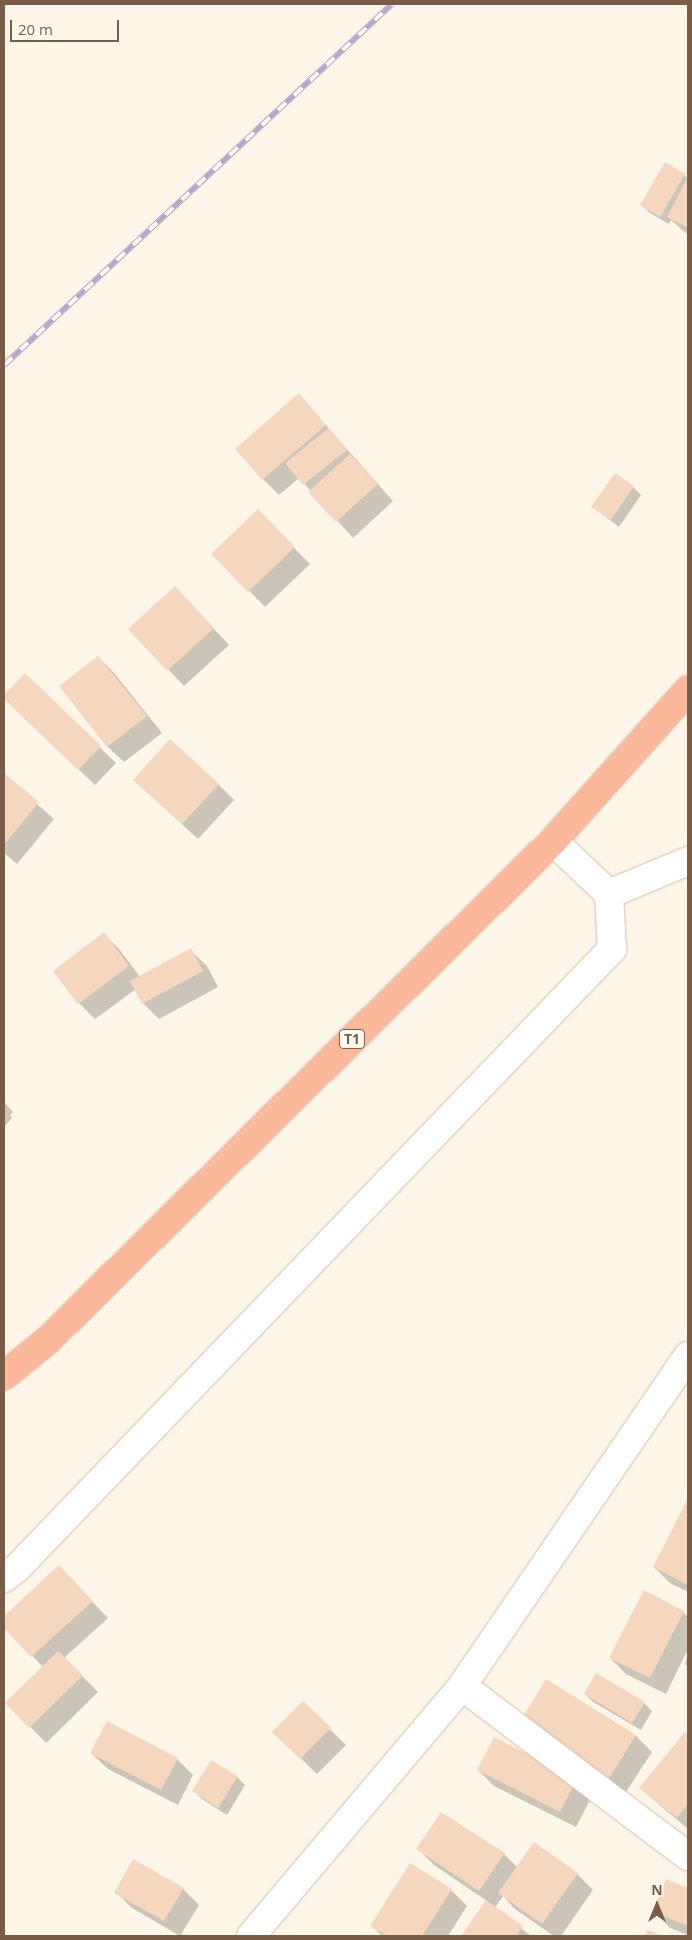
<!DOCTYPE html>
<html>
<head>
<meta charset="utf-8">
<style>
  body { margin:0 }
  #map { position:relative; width:692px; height:1940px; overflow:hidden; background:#fef6e8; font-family:"Open Sans",sans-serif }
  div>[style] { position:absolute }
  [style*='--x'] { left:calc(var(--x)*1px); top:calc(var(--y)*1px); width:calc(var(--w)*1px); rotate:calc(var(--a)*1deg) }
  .shadow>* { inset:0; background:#0003 }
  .building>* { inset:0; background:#f5d6be }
  .roads { filter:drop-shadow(0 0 1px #d1beac) drop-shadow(0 0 1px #d1beac) }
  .minor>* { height:28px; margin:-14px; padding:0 14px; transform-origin:14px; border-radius:14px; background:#fff }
  .highway>* { height:28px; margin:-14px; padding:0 14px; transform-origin:14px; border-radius:14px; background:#fbb89b }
  .rail>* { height:5.5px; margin-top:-2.75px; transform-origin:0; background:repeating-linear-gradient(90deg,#fffaf0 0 11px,#baa4c9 0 22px); box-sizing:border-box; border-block:1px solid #baa4c9 }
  span { translate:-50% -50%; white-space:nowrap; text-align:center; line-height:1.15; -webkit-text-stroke:4px #fffaf0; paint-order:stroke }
  .shield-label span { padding:1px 4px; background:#fffaf0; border:1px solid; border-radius:4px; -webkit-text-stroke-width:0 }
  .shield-label { font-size:14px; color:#7a5d49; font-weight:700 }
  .frame { position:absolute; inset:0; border:5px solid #7a5d49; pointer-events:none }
  .north { position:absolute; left:632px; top:1880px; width:50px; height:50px; -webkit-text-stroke:4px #fffaf0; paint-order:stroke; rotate:0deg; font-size:14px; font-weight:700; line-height:20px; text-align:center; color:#7a5d49 }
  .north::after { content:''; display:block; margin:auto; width:18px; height:22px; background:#7a5d49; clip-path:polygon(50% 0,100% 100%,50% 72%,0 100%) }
  .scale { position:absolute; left:10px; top:20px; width:109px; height:22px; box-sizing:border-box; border:2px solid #7a5d49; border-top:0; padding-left:6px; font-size:15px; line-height:18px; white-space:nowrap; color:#7a5d49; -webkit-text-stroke:4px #fffaf0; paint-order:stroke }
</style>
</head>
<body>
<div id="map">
  <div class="shadow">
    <div style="clip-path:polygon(684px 175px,688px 179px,688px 235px,671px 220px,669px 224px,650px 213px,642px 205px)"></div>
    <div style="clip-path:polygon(299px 395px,393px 501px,353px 538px,299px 478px,279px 495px,263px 479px)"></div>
    <div style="clip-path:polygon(633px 487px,641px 495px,619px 527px,593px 507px)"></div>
    <div style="clip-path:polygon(258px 511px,310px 564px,265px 607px,213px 554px)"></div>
    <div style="clip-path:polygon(191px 604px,229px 645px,184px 686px,130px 629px)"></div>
    <div style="clip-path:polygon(98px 657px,114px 673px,162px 733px,124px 762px,108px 747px,61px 687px)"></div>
    <div style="clip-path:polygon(25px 675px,116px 763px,95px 785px,4px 698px)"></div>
    <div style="clip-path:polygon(4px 775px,54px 819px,17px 864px,4px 853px)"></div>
    <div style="clip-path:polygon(134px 780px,218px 784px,234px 800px,198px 839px)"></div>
    <div style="clip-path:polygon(104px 934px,120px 950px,140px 977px,190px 950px,207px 966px,218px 987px,159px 1019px,143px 1003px,136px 989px,95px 1019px,79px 1003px,55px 971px)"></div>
    <div style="clip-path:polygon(4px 1102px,13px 1112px,10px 1115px,12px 1118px,4px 1127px)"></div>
    <div style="clip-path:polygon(686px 1503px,688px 1504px,688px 1592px,670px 1583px,654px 1567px)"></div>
    <div style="clip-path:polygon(59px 1567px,108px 1618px,64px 1658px,98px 1692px,46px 1743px,7px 1703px,43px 1667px,4px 1626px,4px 1617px)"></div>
    <div style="clip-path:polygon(683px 1612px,688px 1617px,688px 1649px,666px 1694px,626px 1674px,610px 1658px)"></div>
    <div style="clip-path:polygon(688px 1655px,688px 1667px,685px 1664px)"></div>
    <div style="clip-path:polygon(585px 1694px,644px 1703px,652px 1711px,641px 1730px,593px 1702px)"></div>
    <div style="clip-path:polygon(303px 1703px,346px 1745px,317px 1774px,290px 1748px)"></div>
    <div style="clip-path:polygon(685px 1733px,688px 1736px,688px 1829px,640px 1788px)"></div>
    <div style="clip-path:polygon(636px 1736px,652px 1752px,624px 1795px,535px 1741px)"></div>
    <div style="clip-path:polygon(494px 1739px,592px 1796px,576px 1827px,494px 1786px,478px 1770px)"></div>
    <div style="clip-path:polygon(91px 1753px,177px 1759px,193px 1775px,178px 1805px,108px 1769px)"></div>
    <div style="clip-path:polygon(212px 1762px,237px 1777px,245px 1785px,227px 1815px,202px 1799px,194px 1791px)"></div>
    <div style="clip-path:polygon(442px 1813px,504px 1854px,518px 1868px,535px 1844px,577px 1874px,593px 1890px,561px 1936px,554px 1936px,515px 1909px,503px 1896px,495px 1908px,531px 1936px,462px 1936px,487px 1901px,434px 1865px,418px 1849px)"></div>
    <div style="clip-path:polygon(666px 1880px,688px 1889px,688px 1935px,670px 1928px,654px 1912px)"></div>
    <div style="clip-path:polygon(183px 1889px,199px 1905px,180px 1936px,132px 1908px,116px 1892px)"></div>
    <div style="clip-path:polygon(451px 1890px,467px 1906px,448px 1936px,382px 1936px,372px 1926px)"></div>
  </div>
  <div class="building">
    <div style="clip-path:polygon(665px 162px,685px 174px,660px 217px,640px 205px)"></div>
    <div style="clip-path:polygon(688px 176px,688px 228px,667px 217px)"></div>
    <div style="clip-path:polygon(299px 393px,326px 425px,262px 480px,235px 449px)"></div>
    <div style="clip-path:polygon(329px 428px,347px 450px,303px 485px,285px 463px)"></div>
    <div style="clip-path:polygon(350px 454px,378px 484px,336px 522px,308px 492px)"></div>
    <div style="clip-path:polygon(615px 473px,634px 486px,611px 520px,591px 507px)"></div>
    <div style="clip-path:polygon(258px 509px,295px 547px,248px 592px,211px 554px)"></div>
    <div style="clip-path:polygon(175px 586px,214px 628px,167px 671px,128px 629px)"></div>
    <div style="clip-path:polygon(98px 656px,147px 716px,107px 747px,59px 686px)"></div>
    <div style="clip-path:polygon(25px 673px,101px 746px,78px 770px,4px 699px,4px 695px)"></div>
    <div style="clip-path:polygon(170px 739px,219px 784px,182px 824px,133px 780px)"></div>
    <div style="clip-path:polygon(4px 773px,39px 802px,4px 845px)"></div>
    <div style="clip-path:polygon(104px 932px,129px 966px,78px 1004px,53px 971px)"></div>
    <div style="clip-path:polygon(191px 948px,203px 971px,142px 1004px,130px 981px)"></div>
    <div style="clip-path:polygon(686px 1502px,688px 1503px,688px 1585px,653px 1567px)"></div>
    <div style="clip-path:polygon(59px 1565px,93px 1601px,31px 1657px,4px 1628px,4px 1616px)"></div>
    <div style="clip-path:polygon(644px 1590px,684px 1611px,650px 1678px,609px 1658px)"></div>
    <div style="clip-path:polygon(58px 1651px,83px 1675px,29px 1728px,5px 1703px)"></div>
    <div style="clip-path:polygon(596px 1673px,645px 1702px,632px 1723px,584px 1694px)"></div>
    <div style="clip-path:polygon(546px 1679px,636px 1735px,608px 1780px,518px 1725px)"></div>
    <div style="clip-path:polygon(303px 1701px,331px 1728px,300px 1759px,272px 1732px)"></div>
    <div style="clip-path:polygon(107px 1721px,178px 1758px,161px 1790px,90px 1753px)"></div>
    <div style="clip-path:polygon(685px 1732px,688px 1734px,688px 1804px,677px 1818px,639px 1788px)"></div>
    <div style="clip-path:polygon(494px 1737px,577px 1779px,560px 1812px,477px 1770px)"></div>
    <div style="clip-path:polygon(211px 1760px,238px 1776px,218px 1808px,192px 1791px)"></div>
    <div style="clip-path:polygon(441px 1812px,505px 1853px,479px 1891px,416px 1849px)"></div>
    <div style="clip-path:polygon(534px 1842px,578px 1873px,542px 1924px,498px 1893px)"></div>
    <div style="clip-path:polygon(133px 1859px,184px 1888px,164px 1921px,114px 1893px)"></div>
    <div style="clip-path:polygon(410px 1863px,452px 1889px,422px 1936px,387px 1936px,370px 1926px)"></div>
    <div style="clip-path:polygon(666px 1879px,688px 1888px,688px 1926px,653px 1912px)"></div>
    <div style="clip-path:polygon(486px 1900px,523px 1926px,516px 1936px,461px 1936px)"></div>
    <div style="clip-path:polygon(647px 1930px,663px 1936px,644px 1936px)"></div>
  </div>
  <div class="roads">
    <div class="minor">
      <div style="--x:553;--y:841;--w:77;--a:43.4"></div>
      <div style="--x:609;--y:894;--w:86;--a:-22.7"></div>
      <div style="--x:4;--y:1578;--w:16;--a:-38"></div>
      <div style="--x:17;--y:1568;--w:859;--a:-46.13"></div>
      <div style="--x:612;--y:949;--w:55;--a:-93.1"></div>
      <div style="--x:462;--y:1686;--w:283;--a:37"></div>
      <div style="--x:251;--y:1936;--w:327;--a:-49.8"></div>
      <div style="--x:462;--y:1686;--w:400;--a:-55.6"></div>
    </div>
    <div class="highway">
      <div style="--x:4;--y:1376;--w:57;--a:-39.3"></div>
      <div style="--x:48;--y:1340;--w:710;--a:-44.66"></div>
      <div style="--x:553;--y:841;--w:203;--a:-48.2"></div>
    </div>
  </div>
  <div class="rail">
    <div style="--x:4;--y:365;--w:530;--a:-42.94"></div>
  </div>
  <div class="shield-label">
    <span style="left:352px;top:1039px">T1</span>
  </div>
  <div class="frame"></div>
  <div class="north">N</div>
  <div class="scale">20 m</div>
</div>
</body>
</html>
